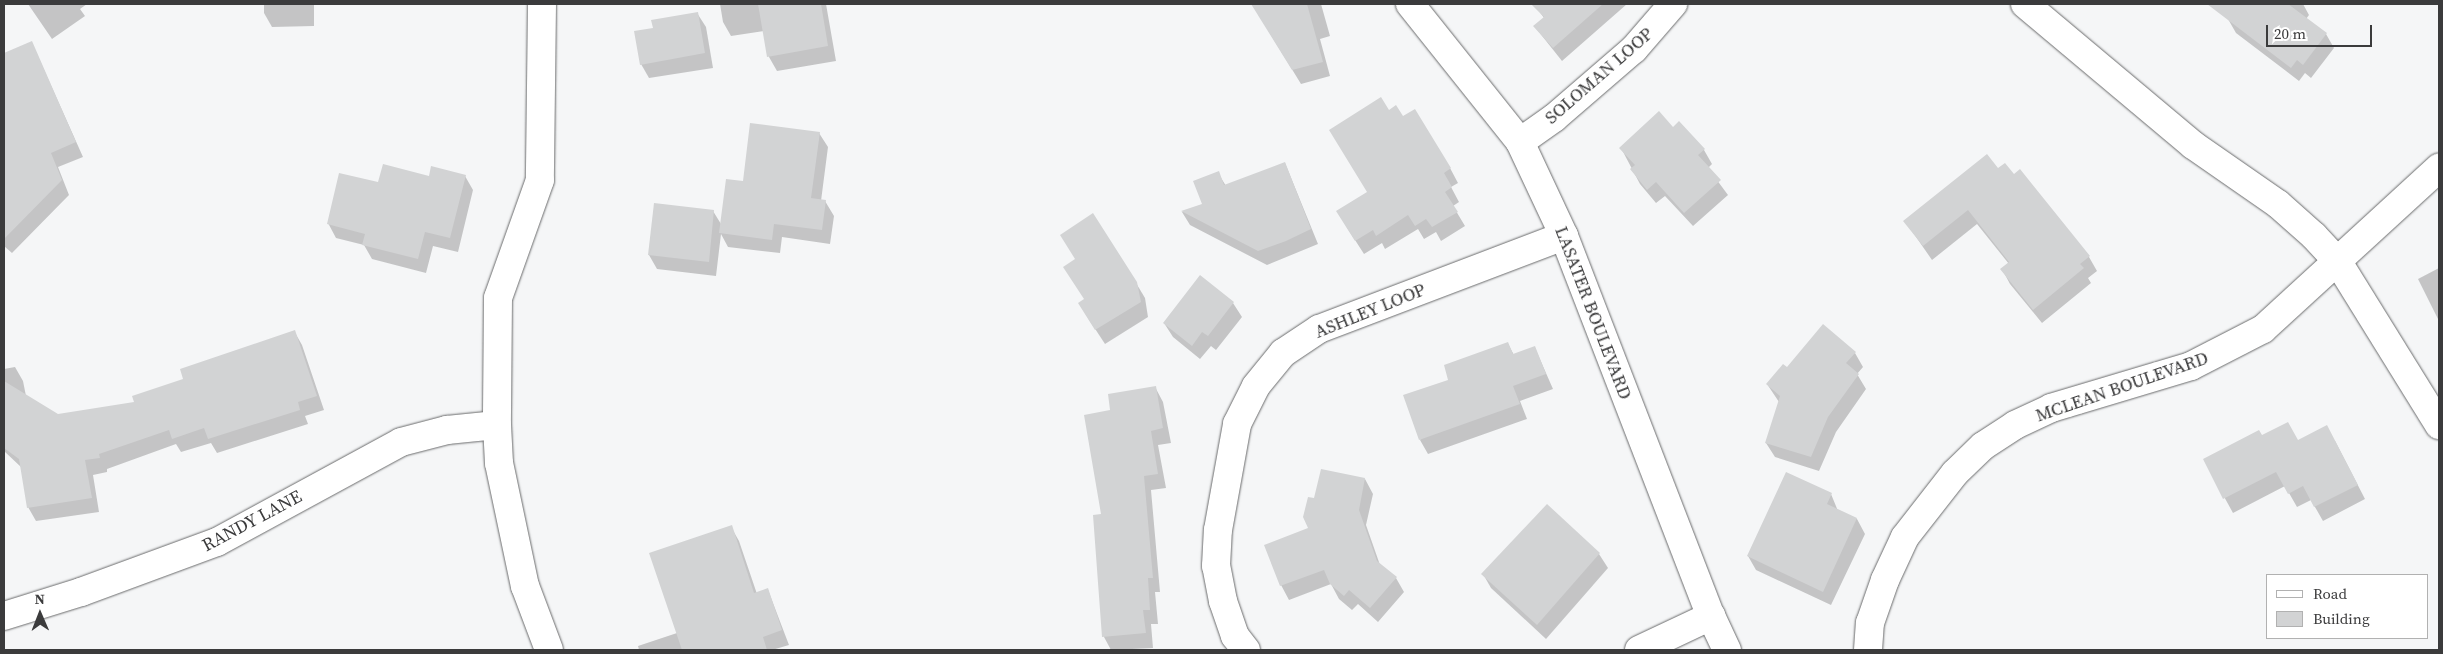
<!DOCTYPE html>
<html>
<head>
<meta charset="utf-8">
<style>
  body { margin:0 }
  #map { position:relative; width:2443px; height:654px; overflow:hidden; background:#f5f6f7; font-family:"Source Serif 4",serif }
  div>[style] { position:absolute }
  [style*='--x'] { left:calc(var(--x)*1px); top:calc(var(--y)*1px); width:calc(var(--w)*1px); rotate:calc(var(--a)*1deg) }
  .shadow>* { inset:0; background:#0003 }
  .building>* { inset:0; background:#d2d3d4 }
  .roads { filter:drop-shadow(0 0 1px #6a6b6c) drop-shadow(0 0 1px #6a6b6c) }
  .minor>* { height:28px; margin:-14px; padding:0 14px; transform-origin:14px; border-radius:14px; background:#fff }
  span { translate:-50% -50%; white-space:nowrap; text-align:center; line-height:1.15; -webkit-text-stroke:4.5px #fff; paint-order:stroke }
  .street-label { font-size:18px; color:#3b3b3c }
  .frame { position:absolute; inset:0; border:5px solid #3b3b3c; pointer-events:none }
  .legend { position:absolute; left:2266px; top:574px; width:162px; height:65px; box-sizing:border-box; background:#fff; border:1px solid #b1b1b1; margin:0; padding:6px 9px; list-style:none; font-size:15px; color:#3b3b3c }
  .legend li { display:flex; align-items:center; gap:10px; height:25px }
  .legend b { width:25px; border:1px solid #b1b1b1 }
  .north { position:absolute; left:15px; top:589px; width:50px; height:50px; -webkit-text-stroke:4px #fff; paint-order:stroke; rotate:359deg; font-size:14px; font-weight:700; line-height:20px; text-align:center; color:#3b3b3c }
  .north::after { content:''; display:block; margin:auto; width:18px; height:22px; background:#3b3b3c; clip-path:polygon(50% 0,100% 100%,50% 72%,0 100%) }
  .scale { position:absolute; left:2266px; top:25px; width:106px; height:22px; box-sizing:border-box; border:2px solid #3b3b3c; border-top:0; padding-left:6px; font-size:15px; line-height:18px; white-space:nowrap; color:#3b3b3c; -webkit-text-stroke:4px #fff; paint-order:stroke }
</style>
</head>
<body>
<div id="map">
  <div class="shadow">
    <div style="clip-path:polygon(28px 4px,87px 4px,80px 9px,85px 16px,52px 39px)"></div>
    <div style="clip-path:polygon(264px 4px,314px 4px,314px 26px,272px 27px,264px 13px)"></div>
    <div style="clip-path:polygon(720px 4px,826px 4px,836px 61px,777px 71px,769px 57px,764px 31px,731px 36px,723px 22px)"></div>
    <div style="clip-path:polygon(1252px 4px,1321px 4px,1330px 36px,1320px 39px,1330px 76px,1301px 84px)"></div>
    <div style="clip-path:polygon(1548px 4px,1627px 4px,1562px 61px,1535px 27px,1544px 18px,1539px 11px)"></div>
    <div style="clip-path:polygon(2239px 4px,2303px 4px,2309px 15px,2306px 19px,2326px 34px,2334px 48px,2311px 78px,2305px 73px,2299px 81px,2236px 33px,2228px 19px)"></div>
    <div style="clip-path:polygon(697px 13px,706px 27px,713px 68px,649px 78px,641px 64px,654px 29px)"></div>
    <div style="clip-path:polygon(32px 43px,83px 157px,58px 167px,69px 195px,12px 253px,4px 246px,4px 54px)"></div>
    <div style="clip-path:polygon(1388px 111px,1402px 118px,1450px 168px,1458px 183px,1451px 187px,1459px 202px,1453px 206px,1465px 226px,1441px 241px,1436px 232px,1424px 239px,1418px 229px,1385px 249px,1382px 243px,1364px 254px,1346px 226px,1368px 193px)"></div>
    <div style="clip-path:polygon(1679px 122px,1704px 150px,1712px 164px,1708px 168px,1728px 195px,1693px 226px,1665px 196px,1656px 203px,1640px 184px,1621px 148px,1673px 129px)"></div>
    <div style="clip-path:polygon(819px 133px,828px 147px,821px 201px,825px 201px,834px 216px,830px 244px,782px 237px,780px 253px,728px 247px,721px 234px,716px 276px,657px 269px,649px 255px,655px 204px,713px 211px,721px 224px,744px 183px)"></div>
    <div style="clip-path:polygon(1285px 163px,1318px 244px,1267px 265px,1190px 225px,1182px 212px,1204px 204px,1218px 173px,1226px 186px)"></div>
    <div style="clip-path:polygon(1998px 170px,2089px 257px,2097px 271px,2088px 278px,2091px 283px,2042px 323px,2010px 284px,2002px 269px,2009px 264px,1977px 224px,1932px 260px,1905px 221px)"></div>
    <div style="clip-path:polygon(465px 176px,473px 190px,458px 252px,433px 246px,426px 273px,372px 259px,364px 245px,336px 238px,328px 223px,379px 184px)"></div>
    <div style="clip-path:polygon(2439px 268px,2439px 321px,2418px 279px)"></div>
    <div style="clip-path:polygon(1200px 277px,1233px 303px,1242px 317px,1216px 350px,1211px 346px,1200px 359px,1173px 337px,1164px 323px)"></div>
    <div style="clip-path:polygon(1136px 283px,1145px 298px,1148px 317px,1105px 344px,1088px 318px,1085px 300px)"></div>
    <div style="clip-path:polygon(294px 331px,302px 345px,324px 410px,305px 416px,308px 424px,217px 453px,211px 443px,181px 452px,176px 444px,107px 469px,107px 472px,93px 475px,99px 512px,36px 521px,28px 507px,22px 468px,4px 451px,4px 369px,15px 367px,23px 381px,26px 396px,58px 415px,136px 403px)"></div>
    <div style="clip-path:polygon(1508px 344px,1514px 355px,1535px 348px,1553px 389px,1520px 401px,1527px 419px,1428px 454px,1420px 440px,1450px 380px)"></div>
    <div style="clip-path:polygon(1855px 353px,1863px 367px,1857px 374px,1866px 389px,1836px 432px,1819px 471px,1775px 457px,1766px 443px,1779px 402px,1767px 384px,1787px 369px)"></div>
    <div style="clip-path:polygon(1155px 387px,1163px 402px,1171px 443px,1158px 445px,1166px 488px,1151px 490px,1160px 592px,1155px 592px,1158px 624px,1151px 624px,1153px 648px,1111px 650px,1104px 637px,1102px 516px,1112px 411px)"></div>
    <div style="clip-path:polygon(2262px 437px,2298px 441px,2335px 441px,2365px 499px,2323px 521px,2311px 500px,2297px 507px,2285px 486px,2233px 513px,2204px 460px)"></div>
    <div style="clip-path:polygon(1365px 479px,1373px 494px,1366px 525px,1380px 565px,1396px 578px,1404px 592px,1378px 622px,1358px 604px,1352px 610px,1339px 599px,1331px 584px,1289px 600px,1281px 585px,1309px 529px,1315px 500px)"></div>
    <div style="clip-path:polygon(1831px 494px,1838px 511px,1857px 519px,1865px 534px,1831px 605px,1756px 570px,1748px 556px)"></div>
    <div style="clip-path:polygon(1547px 505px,1599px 554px,1608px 568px,1546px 639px,1491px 588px,1483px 574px)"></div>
    <div style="clip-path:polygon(731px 527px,739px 541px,757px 594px,768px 590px,789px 645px,772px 650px,639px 650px,638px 646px,677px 633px)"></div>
  </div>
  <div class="building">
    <div style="clip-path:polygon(758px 4px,821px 4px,828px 46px,767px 57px)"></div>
    <div style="clip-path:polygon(1251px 4px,1307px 4px,1323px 62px,1292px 70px)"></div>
    <div style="clip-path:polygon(1531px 4px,1603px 4px,1553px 48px,1533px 26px,1544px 17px)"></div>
    <div style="clip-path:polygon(2207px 4px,2288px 4px,2327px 33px,2303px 65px,2297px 60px,2291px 68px)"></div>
    <div style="clip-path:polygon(698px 12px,705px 53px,640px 65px,634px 31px,653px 28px,651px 20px)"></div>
    <div style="clip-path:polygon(32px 41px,76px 142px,51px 153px,62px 180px,4px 239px,4px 53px)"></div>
    <div style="clip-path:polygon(1381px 97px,1389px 110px,1396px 105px,1403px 116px,1415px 109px,1451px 168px,1444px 173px,1452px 187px,1445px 192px,1458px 212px,1432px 227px,1426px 219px,1415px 226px,1408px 215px,1376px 236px,1373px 230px,1355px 241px,1336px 211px,1367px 192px,1329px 130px)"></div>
    <div style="clip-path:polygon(1659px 111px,1673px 127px,1679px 121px,1705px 149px,1698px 155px,1721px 180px,1684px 213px,1656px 182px,1647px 190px,1630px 169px,1635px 165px,1619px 148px)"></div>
    <div style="clip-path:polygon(750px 123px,820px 132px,811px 198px,826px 200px,822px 230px,774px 224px,772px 240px,719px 233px,726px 179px,743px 181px)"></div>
    <div style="clip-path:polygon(1987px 154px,1998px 168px,2005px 163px,2014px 174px,2020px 169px,2090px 256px,2080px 264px,2084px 268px,2033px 310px,2000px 269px,2009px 262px,1968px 210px,1923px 246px,1903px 221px)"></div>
    <div style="clip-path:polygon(1285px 162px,1311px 229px,1286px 241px,1258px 251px,1181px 211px,1202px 204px,1193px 181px,1219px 171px,1224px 185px)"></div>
    <div style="clip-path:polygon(383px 164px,429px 176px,431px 166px,466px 175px,450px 238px,425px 232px,418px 259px,362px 245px,365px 234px,327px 224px,339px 173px,378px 182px)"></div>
    <div style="clip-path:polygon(654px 203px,714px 210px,709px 262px,648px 255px)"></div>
    <div style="clip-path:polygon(1093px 213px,1137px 282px,1141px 302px,1095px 330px,1078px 303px,1084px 299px,1063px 267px,1075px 259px,1060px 235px)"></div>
    <div style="clip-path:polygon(1200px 275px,1234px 302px,1208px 336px,1202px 332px,1192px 346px,1163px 323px)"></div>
    <div style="clip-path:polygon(1823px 324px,1856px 352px,1846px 363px,1859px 374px,1828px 417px,1811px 457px,1765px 443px,1780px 396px,1766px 384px,1783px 364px,1787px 367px)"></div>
    <div style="clip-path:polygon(295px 330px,317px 396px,298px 402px,300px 410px,208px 439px,204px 428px,172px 439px,169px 430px,99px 454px,100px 458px,85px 460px,92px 498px,27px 508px,19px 459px,4px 448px,4px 381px,58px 414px,134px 402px,132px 396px,183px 379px,180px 369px)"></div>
    <div style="clip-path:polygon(1508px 342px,1513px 354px,1535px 346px,1546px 374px,1513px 386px,1520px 404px,1419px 440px,1403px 395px,1448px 380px,1444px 365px)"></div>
    <div style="clip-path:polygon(1156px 386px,1163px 428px,1151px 431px,1158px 474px,1144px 476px,1153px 578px,1148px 578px,1150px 610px,1143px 610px,1146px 633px,1102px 637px,1093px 515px,1101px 514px,1084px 415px,1110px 410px,1108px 394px)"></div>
    <div style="clip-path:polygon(2288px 422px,2298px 440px,2327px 425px,2358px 485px,2314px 507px,2303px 486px,2288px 494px,2276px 472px,2223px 499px,2203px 459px,2259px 430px,2262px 435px)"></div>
    <div style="clip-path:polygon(1321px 469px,1365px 478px,1359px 510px,1377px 561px,1397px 577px,1370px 608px,1349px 590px,1344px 596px,1330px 584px,1324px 570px,1280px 586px,1264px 545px,1308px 528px,1303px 517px,1308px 497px,1314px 498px)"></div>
    <div style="clip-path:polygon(1786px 472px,1832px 493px,1827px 504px,1857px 518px,1823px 592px,1747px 556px)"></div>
    <div style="clip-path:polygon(1547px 504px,1600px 553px,1537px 625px,1481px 574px)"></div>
    <div style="clip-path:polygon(732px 525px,754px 593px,768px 588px,782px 630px,763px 637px,767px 650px,682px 650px,649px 553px)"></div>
  </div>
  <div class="roads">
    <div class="minor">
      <div style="--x:542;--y:4;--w:176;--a:90.7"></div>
      <div style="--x:540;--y:180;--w:125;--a:109.6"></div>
      <div style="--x:498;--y:298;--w:127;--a:90.5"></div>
      <div style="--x:497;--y:425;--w:38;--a:87"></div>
      <div style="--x:499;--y:463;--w:126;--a:78.1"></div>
      <div style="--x:525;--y:586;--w:68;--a:69.4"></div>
      <div style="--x:1410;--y:4;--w:176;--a:51.4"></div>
      <div style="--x:1520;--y:142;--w:104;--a:64.9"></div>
      <div style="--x:1564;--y:236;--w:407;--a:68.9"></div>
      <div style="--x:1711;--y:616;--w:38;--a:65"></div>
      <div style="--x:2025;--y:4;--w:219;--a:40"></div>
      <div style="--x:2193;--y:145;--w:103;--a:34.8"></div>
      <div style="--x:2278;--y:204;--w:48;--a:41.6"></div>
      <div style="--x:2314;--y:236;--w:35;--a:47"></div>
      <div style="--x:2338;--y:262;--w:192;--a:58.2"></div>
      <div style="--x:1520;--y:142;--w:42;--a:-35.2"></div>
      <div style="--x:1554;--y:118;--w:106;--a:-40.8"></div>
      <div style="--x:1634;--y:49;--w:60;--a:-49.1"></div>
      <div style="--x:4;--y:616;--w:81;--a:-17.3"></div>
      <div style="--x:81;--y:592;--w:145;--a:-20.2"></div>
      <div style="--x:217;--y:542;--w:209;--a:-28.5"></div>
      <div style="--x:401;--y:442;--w:48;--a:-14.6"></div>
      <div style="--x:447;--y:430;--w:50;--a:-5.7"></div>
      <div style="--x:1246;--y:650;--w:18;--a:-128"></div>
      <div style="--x:1235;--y:636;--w:37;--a:-109"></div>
      <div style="--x:1223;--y:601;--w:36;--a:-101"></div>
      <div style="--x:1216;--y:566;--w:36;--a:-87"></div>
      <div style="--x:1218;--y:530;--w:108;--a:-79.8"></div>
      <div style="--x:1237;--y:424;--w:42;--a:-63.4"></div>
      <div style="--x:1256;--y:386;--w:43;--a:-50.7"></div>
      <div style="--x:1283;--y:353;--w:43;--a:-33.7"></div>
      <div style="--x:1319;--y:329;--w:262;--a:-20.8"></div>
      <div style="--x:1639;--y:650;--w:80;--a:-25.3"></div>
      <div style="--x:1868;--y:650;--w:27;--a:-86"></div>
      <div style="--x:1870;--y:623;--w:46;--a:-70.8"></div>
      <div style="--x:1885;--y:580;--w:47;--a:-65.1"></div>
      <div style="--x:1905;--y:537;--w:81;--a:-52"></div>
      <div style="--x:1955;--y:473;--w:39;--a:-44"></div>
      <div style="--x:1983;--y:446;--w:38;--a:-33"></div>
      <div style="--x:2015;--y:425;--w:40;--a:-25"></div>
      <div style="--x:2051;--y:408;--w:146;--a:-16.7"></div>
      <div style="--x:2191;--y:366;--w:81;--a:-27.2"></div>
      <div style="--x:2263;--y:329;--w:239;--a:-42.5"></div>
    </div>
  </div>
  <div class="street-label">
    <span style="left:1599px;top:76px;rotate:-41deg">SOLOMAN LOOP</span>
    <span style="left:1370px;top:311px;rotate:-22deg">ASHLEY LOOP</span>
    <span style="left:1593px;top:313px;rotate:69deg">LASATER BOULEVARD</span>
    <span style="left:2122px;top:387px;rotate:-19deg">MCLEAN BOULEVARD</span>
    <span style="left:252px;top:521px;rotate:-28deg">RANDY LANE</span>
  </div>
  <div class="frame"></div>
  <ul class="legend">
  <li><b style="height:6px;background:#fff"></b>Road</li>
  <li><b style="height:14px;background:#d2d3d4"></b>Building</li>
  </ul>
  <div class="north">N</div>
  <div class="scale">20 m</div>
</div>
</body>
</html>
